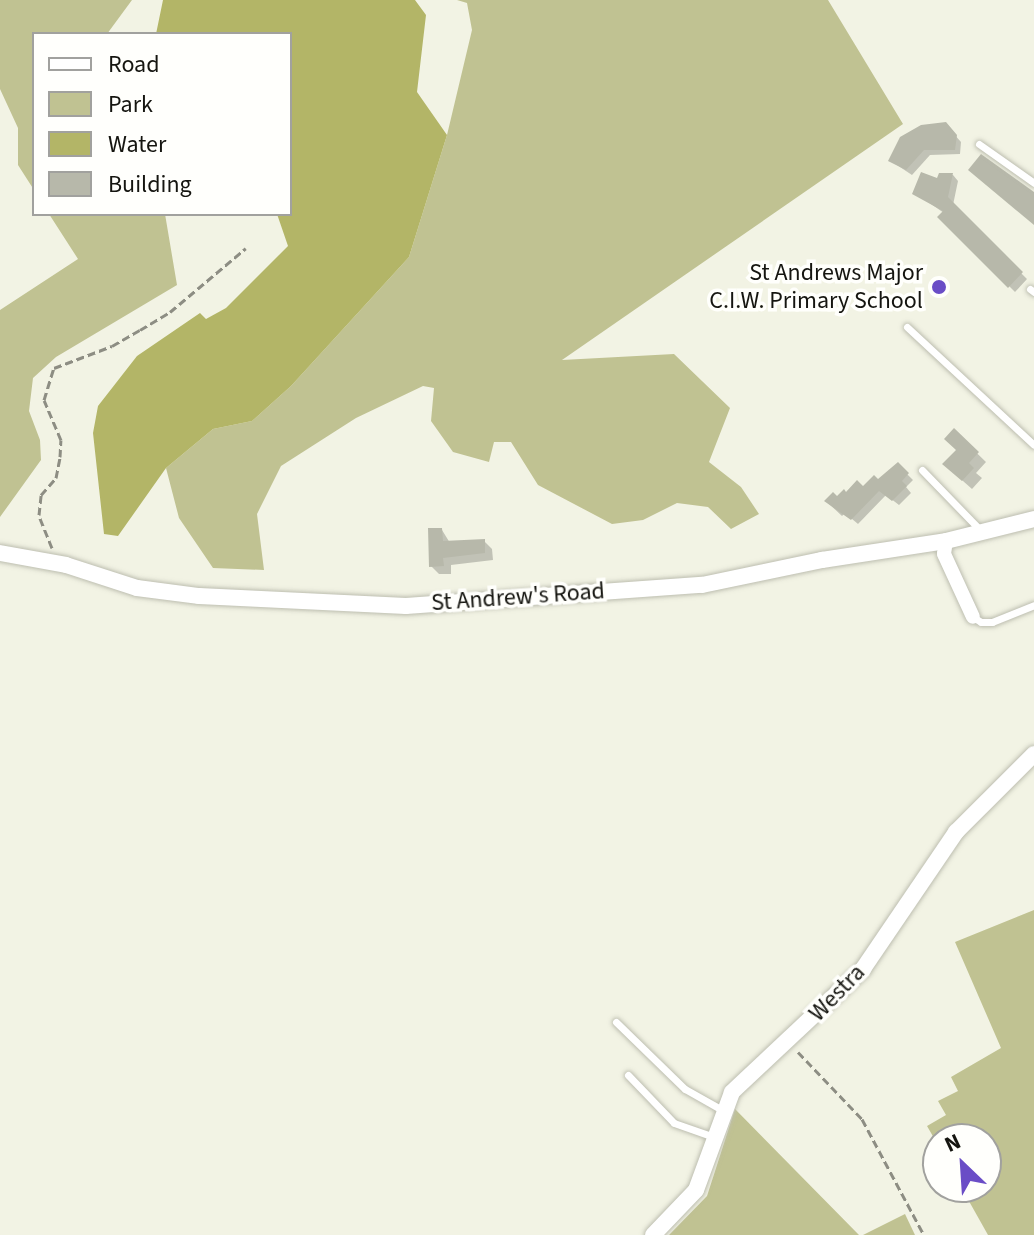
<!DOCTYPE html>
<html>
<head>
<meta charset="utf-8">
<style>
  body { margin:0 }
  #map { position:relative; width:1034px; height:1235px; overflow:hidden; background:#f2f3e4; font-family:"Source Sans 3",sans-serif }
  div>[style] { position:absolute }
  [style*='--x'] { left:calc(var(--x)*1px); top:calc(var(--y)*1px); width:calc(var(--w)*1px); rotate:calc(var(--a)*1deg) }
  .green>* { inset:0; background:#c0c292 }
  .water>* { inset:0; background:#b3b567 }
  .shadow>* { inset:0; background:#0003 }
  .building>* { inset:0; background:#b7b8aa }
  .path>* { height:3px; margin-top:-1.5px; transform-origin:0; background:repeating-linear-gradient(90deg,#8d8d83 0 8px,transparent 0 12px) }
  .roads { filter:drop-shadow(0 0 2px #bdbeb0) drop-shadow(0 0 2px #bdbeb0) }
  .service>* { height:7px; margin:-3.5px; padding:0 3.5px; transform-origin:3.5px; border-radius:3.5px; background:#fff }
  .minor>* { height:14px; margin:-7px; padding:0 7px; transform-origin:7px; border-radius:7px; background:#fff }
  .tertiary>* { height:16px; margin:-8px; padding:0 8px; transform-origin:8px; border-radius:8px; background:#fff }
  .dots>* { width:22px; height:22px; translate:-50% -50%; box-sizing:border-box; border:4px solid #fffffc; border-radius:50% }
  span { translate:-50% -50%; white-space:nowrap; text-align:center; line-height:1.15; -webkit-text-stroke:7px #fffffc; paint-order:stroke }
  .poi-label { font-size:24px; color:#151510 }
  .right { translate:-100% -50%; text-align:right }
  .street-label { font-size:24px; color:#151510 }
  .legend { position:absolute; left:32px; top:32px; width:260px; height:184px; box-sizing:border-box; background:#fffffc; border:2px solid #a1a19e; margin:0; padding:10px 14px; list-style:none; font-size:24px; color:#151510 }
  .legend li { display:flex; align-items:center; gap:16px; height:40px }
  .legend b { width:40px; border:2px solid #a1a19e }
  .north { position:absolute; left:922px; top:1123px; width:80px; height:80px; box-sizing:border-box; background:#fffffc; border:2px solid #a1a19e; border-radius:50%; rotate:335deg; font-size:22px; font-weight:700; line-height:32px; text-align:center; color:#151510 }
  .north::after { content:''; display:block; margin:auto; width:28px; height:36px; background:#6a4dc6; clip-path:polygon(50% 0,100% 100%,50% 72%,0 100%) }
</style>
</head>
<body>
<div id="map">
  <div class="green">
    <div style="clip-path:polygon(0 0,132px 0,107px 34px,34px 34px,34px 190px,18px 165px,18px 128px,0 89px)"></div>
    <div style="clip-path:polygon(457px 0,828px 0,903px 124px,562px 360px,674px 354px,730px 408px,709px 462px,741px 487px,759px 514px,731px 529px,708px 507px,677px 503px,643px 520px,612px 524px,538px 485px,511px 442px,494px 442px,489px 462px,453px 452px,431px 421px,434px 388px,423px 386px,356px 418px,281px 466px,257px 514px,264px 570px,213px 568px,179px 518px,166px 468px,213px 429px,252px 421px,291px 386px,409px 257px,447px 135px,472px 30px,467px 3px)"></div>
    <div style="clip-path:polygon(49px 214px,165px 214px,177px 285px,56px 357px,33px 378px,29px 411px,40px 440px,41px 460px,0 517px,0 310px,78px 259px)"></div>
    <div style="clip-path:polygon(1034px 910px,1034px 1235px,988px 1235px,961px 1187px,986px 1187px,986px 1139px,938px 1139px,938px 1145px,927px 1126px,946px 1115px,938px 1101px,958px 1091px,951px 1077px,1001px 1048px,955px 942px)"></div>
    <div style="clip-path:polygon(735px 1109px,859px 1235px,669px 1235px,707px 1196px)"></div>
    <div style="clip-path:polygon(905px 1214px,915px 1235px,863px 1235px)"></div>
  </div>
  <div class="water">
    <div style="clip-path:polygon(163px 0,415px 0,426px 15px,417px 92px,447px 135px,409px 257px,291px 386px,252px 421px,213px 429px,166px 468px,118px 536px,104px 534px,93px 433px,98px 406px,137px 356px,200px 313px,206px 319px,226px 308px,288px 246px,277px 214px,290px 214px,290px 34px,156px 34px)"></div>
  </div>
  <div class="shadow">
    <div style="clip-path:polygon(945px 124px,961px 142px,960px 154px,930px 155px,912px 175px,891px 161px)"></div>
    <div style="clip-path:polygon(940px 175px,953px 175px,958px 181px,953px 205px,1027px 279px,1015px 292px,940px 217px,944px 213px,915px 193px,938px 181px)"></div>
    <div style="clip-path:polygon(954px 431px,986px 462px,976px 473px,982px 478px,972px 489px,954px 473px,958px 450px)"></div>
    <div style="clip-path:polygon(898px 465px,913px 480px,906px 487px,911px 493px,899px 505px,886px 495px,858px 524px,845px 513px,842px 516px,826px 501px,878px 482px)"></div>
    <div style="clip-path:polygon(442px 530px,450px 543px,484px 541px,492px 549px,493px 560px,451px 565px,451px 574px,439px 574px,431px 566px)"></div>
  </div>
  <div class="building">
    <div style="clip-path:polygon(946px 122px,957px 135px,955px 150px,924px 150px,906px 170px,888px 161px,900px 137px,921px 125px)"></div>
    <div style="clip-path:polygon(981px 154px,1034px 192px,1034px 225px,968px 170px)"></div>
    <div style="clip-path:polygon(921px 172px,937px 178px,939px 173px,953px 173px,948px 197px,1023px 272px,1008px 288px,937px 217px,943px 211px,912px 194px)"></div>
    <div style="clip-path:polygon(954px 428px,979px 452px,969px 463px,974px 468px,962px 481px,942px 464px,956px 450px,944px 439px)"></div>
    <div style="clip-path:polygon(898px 462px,909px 473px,902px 481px,907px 486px,892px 501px,879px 491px,851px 520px,824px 501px,833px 492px,837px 496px,844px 489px,846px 492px,857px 480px,863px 486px,874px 475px,878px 479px)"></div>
    <div style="clip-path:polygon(428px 528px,442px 528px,443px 541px,485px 539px,485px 553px,443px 558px,444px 566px,429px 567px)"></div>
  </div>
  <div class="path">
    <div style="--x:52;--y:548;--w:35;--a:-112"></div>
    <div style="--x:39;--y:515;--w:20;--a:-84"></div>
    <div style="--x:41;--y:495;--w:23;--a:-49"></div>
    <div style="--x:56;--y:478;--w:21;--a:-79"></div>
    <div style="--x:60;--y:457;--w:17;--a:-87"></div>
    <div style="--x:61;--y:440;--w:43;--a:-113"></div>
    <div style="--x:44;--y:400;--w:34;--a:-73"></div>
    <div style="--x:54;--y:368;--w:62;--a:-20.8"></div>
    <div style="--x:112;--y:346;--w:32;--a:-30"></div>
    <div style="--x:140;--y:330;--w:35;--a:-31"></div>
    <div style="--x:170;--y:312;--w:99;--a:-40.1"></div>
    <div style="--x:798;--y:1052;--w:93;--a:46.3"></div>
    <div style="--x:862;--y:1119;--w:132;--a:61.9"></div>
  </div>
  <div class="roads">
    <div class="service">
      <div style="--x:979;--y:144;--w:67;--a:35.3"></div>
      <div style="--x:1030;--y:289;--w:5;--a:37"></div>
      <div style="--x:907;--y:327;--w:173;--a:42.9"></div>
      <div style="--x:922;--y:470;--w:86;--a:45.9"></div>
      <div style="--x:973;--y:617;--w:9;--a:32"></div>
      <div style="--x:981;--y:622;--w:11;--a:0"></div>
      <div style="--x:992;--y:622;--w:45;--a:-22"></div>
      <div style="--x:616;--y:1022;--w:96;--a:44.2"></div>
      <div style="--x:685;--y:1089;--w:45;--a:29.4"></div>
      <div style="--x:628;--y:1075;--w:66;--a:46.2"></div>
      <div style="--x:674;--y:1123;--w:42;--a:19.3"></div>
    </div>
    <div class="minor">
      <div style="--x:946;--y:541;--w:13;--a:99"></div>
      <div style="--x:944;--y:554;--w:69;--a:65.3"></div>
    </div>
    <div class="tertiary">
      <div style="--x:0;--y:553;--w:67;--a:10.3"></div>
      <div style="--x:66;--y:565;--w:75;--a:17.9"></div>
      <div style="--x:137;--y:588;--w:63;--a:7.4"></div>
      <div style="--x:199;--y:596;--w:207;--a:2.8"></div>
      <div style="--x:406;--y:606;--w:297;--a:-4.1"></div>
      <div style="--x:702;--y:585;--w:123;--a:-11.8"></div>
      <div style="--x:822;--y:560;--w:125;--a:-8.7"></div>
      <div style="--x:946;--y:541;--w:91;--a:-14"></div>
      <div style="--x:653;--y:1235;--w:62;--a:-46.3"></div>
      <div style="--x:696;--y:1190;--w:104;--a:-69.8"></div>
      <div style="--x:732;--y:1092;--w:180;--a:-43.2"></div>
      <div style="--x:863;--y:969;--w:166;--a:-55.8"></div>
      <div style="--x:956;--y:832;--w:110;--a:-45"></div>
    </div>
  </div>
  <div class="dots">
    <div style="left:939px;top:287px;background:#6a4dc6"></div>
  </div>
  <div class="poi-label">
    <span class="right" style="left:923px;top:287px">St Andrews Major<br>C.I.W. Primary School</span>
  </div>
  <div class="street-label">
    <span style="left:518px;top:597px;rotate:-4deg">St Andrew's Road</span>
    <span style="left:837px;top:993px;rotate:-46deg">Westra</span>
  </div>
  <ul class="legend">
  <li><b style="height:10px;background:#fff"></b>Road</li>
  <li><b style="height:22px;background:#c0c292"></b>Park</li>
  <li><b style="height:22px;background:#b3b567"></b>Water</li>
  <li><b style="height:22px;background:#b7b8aa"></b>Building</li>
  </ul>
  <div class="north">N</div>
</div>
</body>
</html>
